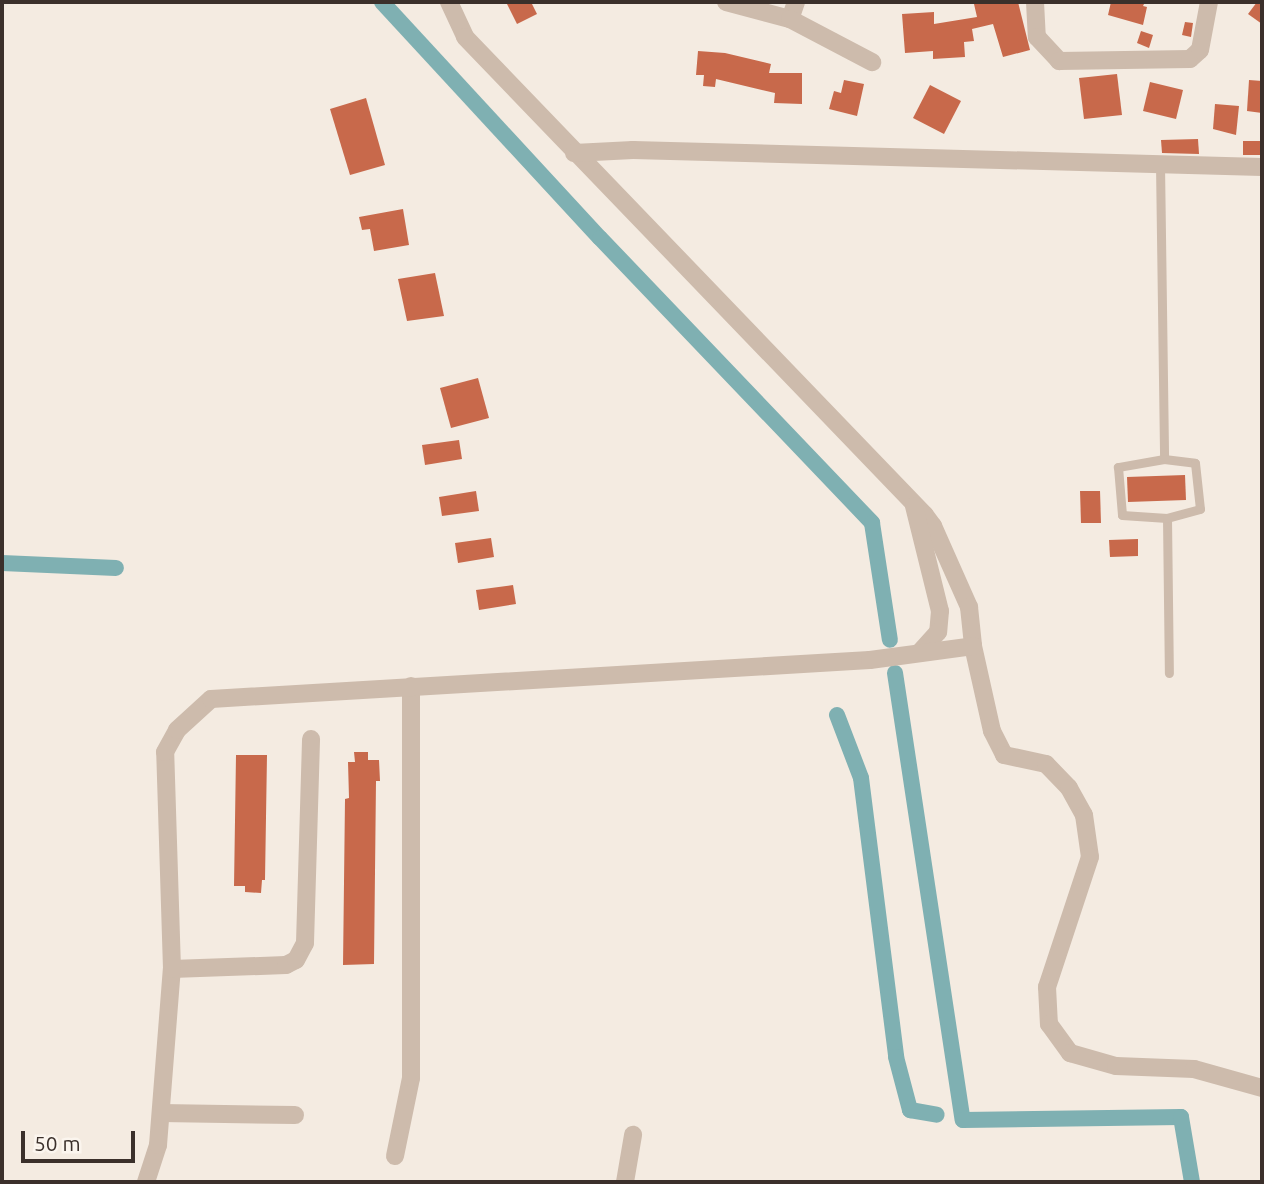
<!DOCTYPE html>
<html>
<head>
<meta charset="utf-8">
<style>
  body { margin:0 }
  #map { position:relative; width:1264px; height:1184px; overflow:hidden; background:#f4ebe1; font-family:Ubuntu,sans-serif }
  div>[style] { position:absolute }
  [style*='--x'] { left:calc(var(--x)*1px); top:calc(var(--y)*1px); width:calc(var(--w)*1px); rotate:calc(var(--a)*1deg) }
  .canal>* { height:16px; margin:-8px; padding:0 8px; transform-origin:8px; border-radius:8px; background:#7fb0b2 }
  .building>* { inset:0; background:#c8694b }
  .service>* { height:9px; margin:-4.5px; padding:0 4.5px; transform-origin:4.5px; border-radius:4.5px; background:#cdbbac }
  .minor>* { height:18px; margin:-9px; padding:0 9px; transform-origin:9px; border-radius:9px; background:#cdbbac }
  span { translate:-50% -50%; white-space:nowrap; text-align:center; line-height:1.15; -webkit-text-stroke:7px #fbf5ee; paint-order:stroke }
  .frame { position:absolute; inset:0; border:4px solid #3b302b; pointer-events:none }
  .scale { position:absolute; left:21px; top:1131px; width:114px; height:32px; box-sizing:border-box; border:4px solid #3b302b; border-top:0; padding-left:9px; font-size:21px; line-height:24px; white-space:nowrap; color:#3b302b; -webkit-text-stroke:5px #fbf5ee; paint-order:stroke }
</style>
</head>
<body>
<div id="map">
  <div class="canal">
    <div style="--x:382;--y:2;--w:321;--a:47.3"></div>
    <div style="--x:600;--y:238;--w:394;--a:46.3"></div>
    <div style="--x:872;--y:523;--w:118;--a:81.3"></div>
    <div style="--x:2;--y:563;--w:114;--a:2.5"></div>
    <div style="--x:895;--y:673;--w:452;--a:81.4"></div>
    <div style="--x:963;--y:1120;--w:218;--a:-0.8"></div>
    <div style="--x:1181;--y:1117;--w:66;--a:80.4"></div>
    <div style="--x:837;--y:715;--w:67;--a:69.1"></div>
    <div style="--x:861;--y:778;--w:281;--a:82.8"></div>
    <div style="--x:896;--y:1057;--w:55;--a:75.2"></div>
    <div style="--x:910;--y:1110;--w:27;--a:10"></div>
  </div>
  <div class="building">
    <div style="clip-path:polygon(506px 2px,531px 2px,537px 14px,517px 24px)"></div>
    <div style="clip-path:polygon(984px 2px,1018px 2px,1030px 50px,1003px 57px,993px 24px,972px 29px,974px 41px,964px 42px,965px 57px,933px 59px,933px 51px,905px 53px,902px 14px,934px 12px,934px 24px,977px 17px,974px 4px)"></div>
    <div style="clip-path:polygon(1111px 2px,1145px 2px,1143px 6px,1147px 7px,1143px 25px,1108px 15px)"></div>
    <div style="clip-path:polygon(1257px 2px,1262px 2px,1262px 24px,1248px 14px)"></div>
    <div style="clip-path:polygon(1185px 22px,1193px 23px,1191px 37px,1182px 35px)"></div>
    <div style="clip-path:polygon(1141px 31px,1153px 35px,1149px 48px,1137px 43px)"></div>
    <div style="clip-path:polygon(698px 51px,725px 53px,771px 64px,769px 73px,802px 73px,802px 104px,774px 103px,775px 93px,716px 79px,715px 87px,703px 86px,704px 75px,696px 75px)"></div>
    <div style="clip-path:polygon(1117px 74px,1122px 115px,1084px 119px,1079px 78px)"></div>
    <div style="clip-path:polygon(844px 80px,864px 84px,857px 116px,829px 109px,834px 91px,841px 93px)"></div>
    <div style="clip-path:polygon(1249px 80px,1262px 81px,1262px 113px,1247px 111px)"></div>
    <div style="clip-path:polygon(1150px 82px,1183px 90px,1176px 119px,1143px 111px)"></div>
    <div style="clip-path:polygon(930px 85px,961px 101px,944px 134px,913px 118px)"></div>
    <div style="clip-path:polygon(366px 98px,385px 165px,350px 175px,330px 109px)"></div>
    <div style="clip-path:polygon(1215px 104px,1239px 106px,1236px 135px,1213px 129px)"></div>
    <div style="clip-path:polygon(1198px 139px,1199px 154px,1162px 153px,1161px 140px)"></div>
    <div style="clip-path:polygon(1243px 141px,1262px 141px,1262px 155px,1243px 155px)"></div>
    <div style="clip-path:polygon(403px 209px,409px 245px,374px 251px,370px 229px,362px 230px,359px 217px)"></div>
    <div style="clip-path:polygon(435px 273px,444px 316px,407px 321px,398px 279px)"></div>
    <div style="clip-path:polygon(478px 378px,489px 418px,451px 428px,440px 388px)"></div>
    <div style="clip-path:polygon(459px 440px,462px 459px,425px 465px,422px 445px)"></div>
    <div style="clip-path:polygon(1185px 475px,1186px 500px,1128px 502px,1127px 477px)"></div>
    <div style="clip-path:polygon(476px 491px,479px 511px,442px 516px,439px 497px)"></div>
    <div style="clip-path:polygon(1080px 491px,1100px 491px,1101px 523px,1081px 523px)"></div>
    <div style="clip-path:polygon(491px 538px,494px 557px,458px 563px,455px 543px)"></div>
    <div style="clip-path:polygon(1138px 539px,1138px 556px,1110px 557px,1109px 540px)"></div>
    <div style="clip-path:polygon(513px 585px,516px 604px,479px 610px,476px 590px)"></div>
    <div style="clip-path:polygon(354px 752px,368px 752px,368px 760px,379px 760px,380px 781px,376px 781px,374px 964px,343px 965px,345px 799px,349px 798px,348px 762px,355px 762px)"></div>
    <div style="clip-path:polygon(236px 755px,267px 755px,265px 880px,262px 880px,261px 893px,245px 892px,245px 886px,234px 886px)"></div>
  </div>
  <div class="service">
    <div style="--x:1160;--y:164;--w:295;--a:89.2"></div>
    <div style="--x:1164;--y:459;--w:47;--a:170.1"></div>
    <div style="--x:1118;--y:467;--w:48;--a:85.2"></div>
    <div style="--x:1122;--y:515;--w:45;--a:3.8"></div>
    <div style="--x:1167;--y:518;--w:155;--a:89.3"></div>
    <div style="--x:1164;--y:459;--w:31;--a:7"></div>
    <div style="--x:1195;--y:463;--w:46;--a:83.8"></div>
    <div style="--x:1200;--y:509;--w:34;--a:165"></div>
  </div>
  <div class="minor">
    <div style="--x:449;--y:2;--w:38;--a:65"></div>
    <div style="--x:465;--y:37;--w:663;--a:46.1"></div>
    <div style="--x:925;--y:515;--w:14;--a:54"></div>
    <div style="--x:933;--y:526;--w:89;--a:66"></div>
    <div style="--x:969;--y:607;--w:39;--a:84"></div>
    <div style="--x:973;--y:646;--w:87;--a:77.4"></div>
    <div style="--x:992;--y:731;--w:27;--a:63"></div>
    <div style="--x:1004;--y:755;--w:43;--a:12.1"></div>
    <div style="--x:1046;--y:764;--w:33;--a:46"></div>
    <div style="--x:1069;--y:788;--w:31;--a:61"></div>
    <div style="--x:1084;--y:815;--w:42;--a:81.9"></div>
    <div style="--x:1090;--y:857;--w:137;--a:108.3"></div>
    <div style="--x:1047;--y:987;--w:37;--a:87"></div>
    <div style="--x:1049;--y:1024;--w:36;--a:54"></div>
    <div style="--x:1070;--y:1053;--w:48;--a:15.8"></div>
    <div style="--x:1116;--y:1066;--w:78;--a:2.2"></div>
    <div style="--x:1194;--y:1069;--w:71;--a:15.6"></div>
    <div style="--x:726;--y:2;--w:66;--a:14.9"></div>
    <div style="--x:796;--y:2;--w:18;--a:109"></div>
    <div style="--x:790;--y:19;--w:93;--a:27.7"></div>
    <div style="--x:1035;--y:2;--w:35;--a:87"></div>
    <div style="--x:1037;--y:37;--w:33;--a:47"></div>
    <div style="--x:1059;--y:61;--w:131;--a:-0.9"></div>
    <div style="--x:1190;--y:59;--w:13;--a:-42"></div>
    <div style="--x:1200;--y:50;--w:49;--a:-79.4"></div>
    <div style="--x:574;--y:153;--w:59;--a:-2.9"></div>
    <div style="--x:633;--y:150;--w:629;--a:1.55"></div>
    <div style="--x:914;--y:506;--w:108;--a:76.1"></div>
    <div style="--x:940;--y:611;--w:21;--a:95"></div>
    <div style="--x:938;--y:632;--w:28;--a:132"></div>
    <div style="--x:172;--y:969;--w:114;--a:-2"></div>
    <div style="--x:286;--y:965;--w:11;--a:-27"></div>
    <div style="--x:296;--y:960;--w:19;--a:-62"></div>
    <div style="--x:305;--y:943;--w:204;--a:-88.3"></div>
    <div style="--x:161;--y:1113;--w:134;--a:0.9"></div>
    <div style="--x:395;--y:1156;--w:80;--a:-78.4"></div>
    <div style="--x:411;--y:1078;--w:392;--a:-90"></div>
    <div style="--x:146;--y:1182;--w:39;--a:-72"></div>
    <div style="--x:158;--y:1145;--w:177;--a:-85.5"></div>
    <div style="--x:172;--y:969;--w:217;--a:-91.8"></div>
    <div style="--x:165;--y:752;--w:25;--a:-61"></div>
    <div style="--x:177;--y:730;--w:46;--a:-42.4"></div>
    <div style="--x:211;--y:699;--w:660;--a:-3.39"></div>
    <div style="--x:870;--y:660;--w:104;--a:-7.7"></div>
    <div style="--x:625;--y:1182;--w:48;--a:-80.3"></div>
  </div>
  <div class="frame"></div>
  <div class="scale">50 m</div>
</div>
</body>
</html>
